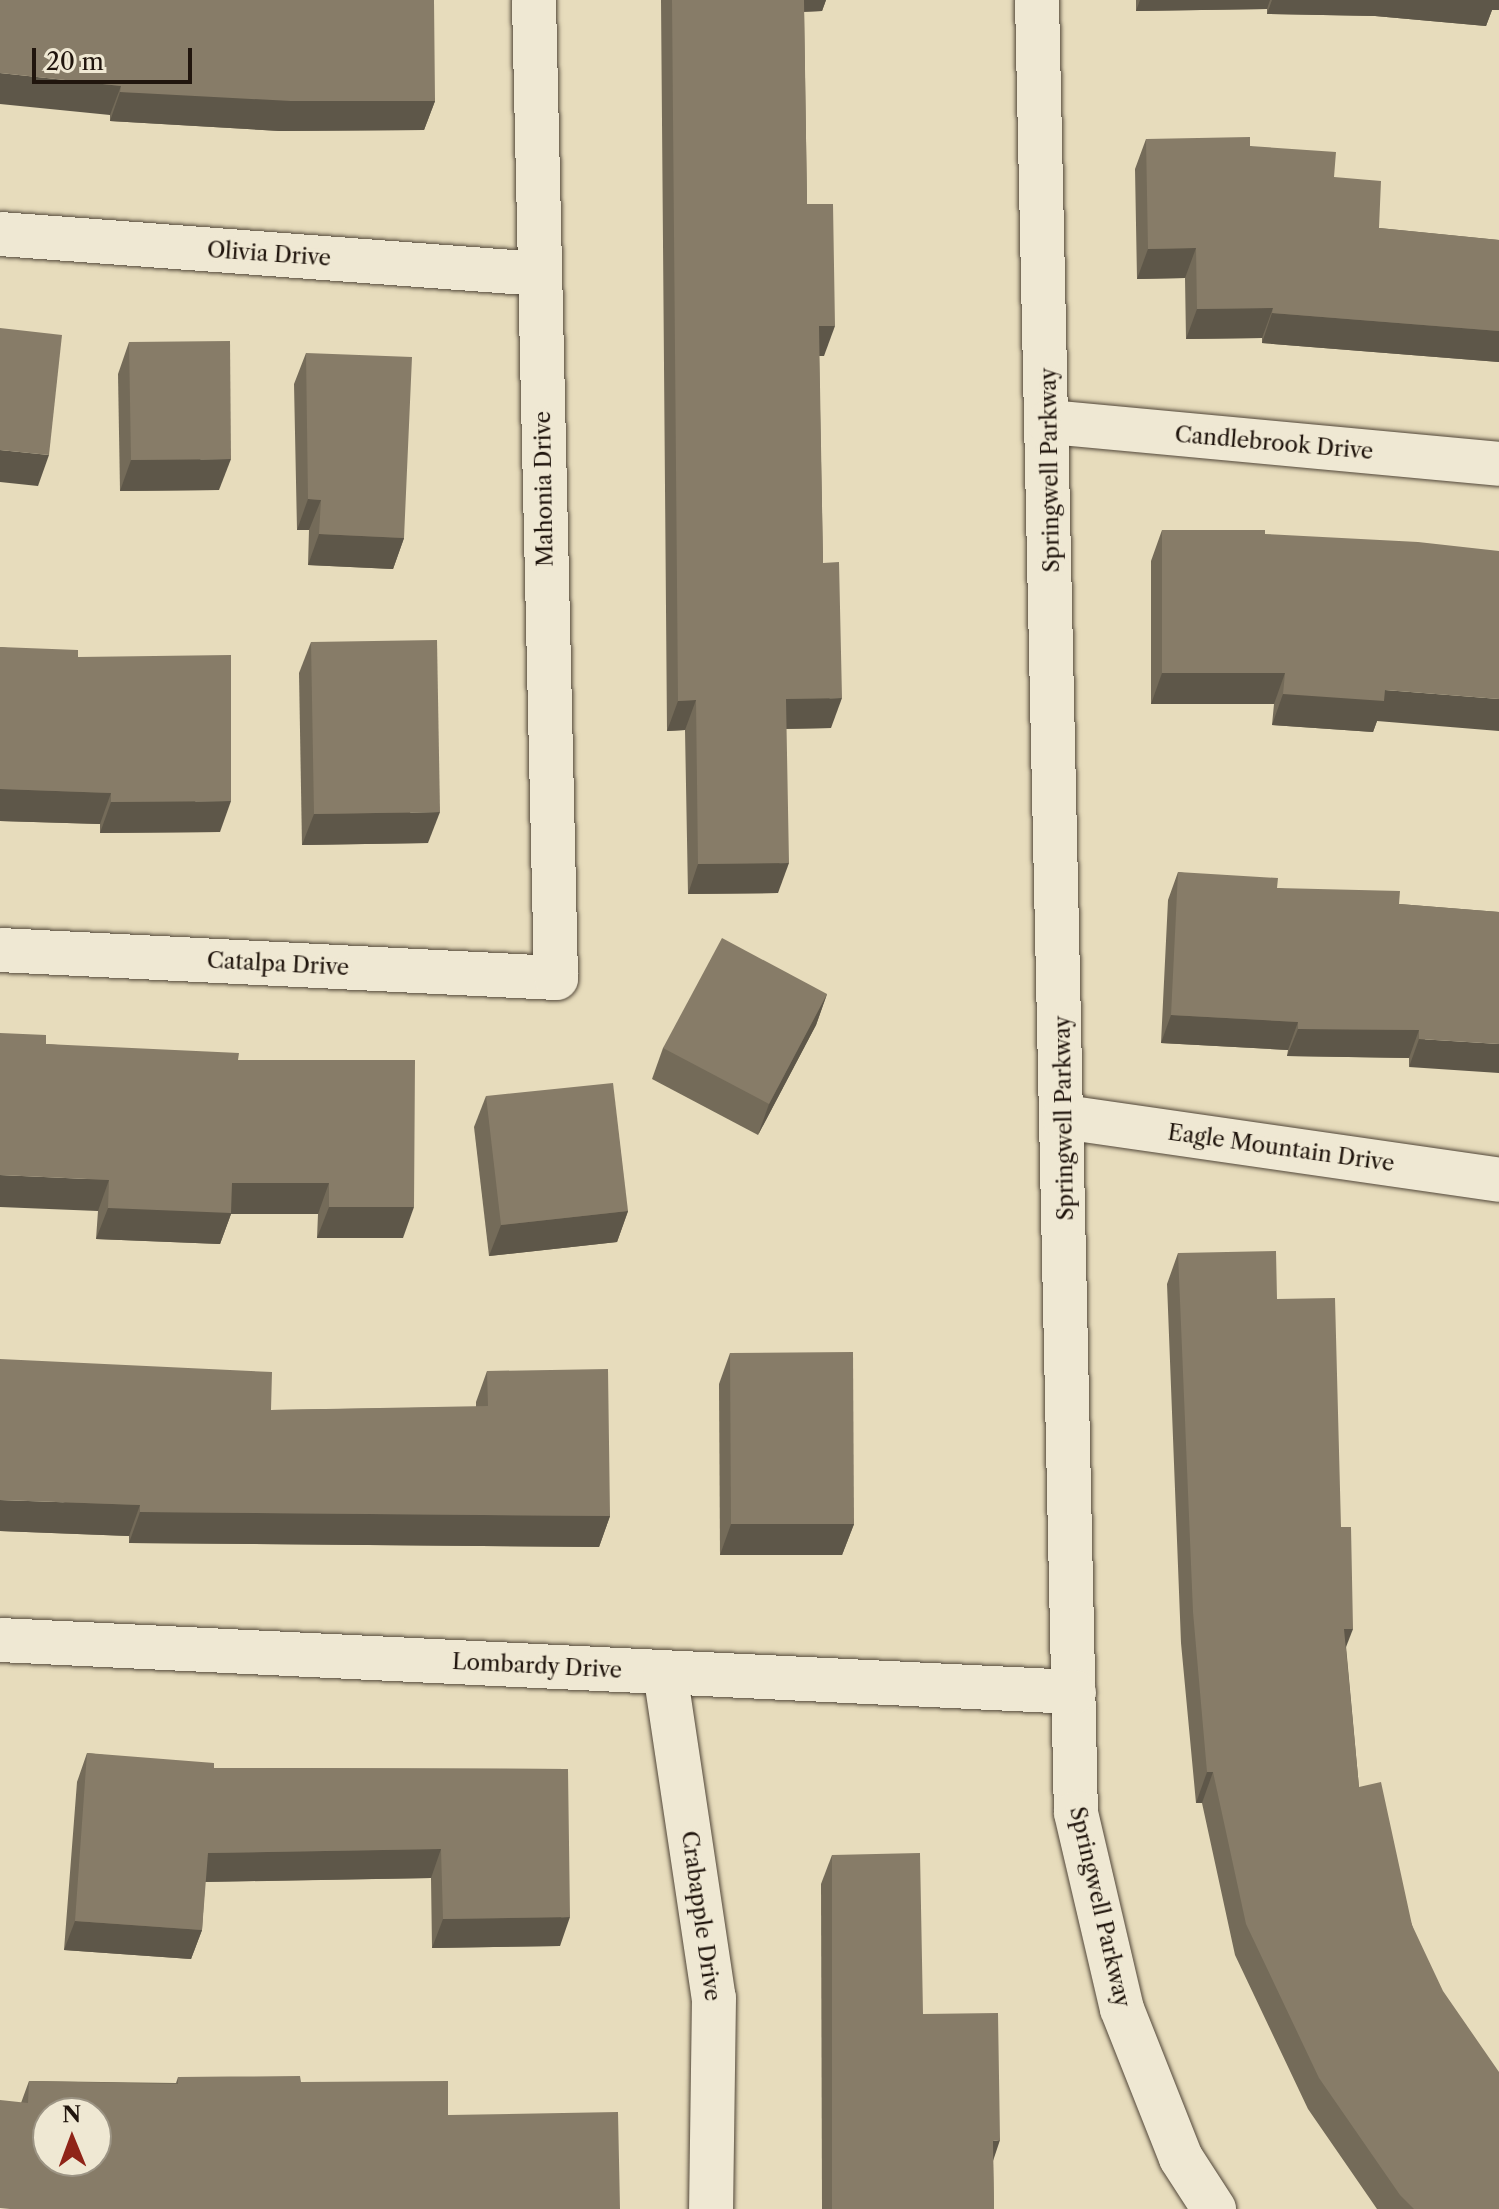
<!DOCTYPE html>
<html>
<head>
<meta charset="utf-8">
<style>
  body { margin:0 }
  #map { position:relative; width:1499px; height:2209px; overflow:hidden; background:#e7dcbc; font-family:"Libre Caslon Text",serif }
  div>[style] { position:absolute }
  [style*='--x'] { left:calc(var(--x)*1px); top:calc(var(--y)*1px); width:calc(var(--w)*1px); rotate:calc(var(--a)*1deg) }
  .roads { filter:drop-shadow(0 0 2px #524739) drop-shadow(0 0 2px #524739) }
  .minor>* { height:44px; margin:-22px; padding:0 22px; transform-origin:22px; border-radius:22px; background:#efe8d3 }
  .wall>* { inset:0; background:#746b59 }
  .shaded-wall>* { inset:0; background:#5e5749 }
  .building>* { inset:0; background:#877c68 }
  span { translate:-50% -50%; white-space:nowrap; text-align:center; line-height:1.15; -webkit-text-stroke:7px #efe8d3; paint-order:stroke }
  .street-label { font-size:22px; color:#20150d }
  .north { position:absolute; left:32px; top:2097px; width:80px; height:80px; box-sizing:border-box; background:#efe8d3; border:2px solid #9c9484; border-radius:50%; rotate:359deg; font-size:22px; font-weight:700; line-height:32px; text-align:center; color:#20150d }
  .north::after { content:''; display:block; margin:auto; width:28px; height:36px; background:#8f2418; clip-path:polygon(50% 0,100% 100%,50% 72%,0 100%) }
  .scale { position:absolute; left:32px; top:48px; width:160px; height:36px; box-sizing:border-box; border:4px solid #20150d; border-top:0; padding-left:10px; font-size:24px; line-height:28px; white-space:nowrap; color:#20150d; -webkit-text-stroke:6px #efe8d3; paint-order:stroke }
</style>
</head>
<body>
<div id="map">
  <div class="roads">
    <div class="minor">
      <div style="--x:1037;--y:0;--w:1813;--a:88.77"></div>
      <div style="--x:1076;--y:1813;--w:201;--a:76.8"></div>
      <div style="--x:1122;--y:2009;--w:160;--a:68.4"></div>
      <div style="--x:1181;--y:2158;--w:61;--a:57.1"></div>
      <div style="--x:0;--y:234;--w:540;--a:4.24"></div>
      <div style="--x:1049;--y:422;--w:452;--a:5.3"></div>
      <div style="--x:0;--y:950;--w:557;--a:2.88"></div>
      <div style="--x:556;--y:978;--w:978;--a:-91.29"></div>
      <div style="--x:1064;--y:1117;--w:440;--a:8.2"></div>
      <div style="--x:0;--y:1640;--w:1075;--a:2.77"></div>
      <div style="--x:665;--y:1672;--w:330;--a:81.5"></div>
      <div style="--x:714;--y:1998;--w:211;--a:90.8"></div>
    </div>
  </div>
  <div class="wall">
    <div style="clip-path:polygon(0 0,435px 101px,424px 130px,280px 131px,110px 121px,110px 115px)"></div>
    <div style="clip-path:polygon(661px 0,826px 0,822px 11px,804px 12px,807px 204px,824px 356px,819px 356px,823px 563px,831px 728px,786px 729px,778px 893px,688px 894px,685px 730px,667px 731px)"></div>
    <div style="clip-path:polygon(1136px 0,1499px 0,1492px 10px,1486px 26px,1375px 16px,1267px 14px,1267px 9px,1136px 11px)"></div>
    <div style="clip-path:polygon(1146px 139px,1250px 146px,1334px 177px,1379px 228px,1499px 240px,1499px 362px,1262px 343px,1262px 338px,1186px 339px,1185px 278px,1137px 279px,1135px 169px)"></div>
    <div style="clip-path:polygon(129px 342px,219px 490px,120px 491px,118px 374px)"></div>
    <div style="clip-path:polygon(306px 353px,404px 538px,393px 569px,308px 565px,309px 530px,297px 530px,294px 384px)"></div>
    <div style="clip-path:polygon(1162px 530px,1265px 534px,1377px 721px,1373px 732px,1272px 725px,1274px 704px,1151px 704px,1151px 561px)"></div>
    <div style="clip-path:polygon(311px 642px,428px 843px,302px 845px,299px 673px)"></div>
    <div style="clip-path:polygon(0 647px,78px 657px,220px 832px,100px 833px,100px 824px,0 821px)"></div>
    <div style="clip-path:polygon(1178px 872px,1277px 888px,1399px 904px,1499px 912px,1409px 1067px,1409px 1058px,1287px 1056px,1288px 1050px,1161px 1043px,1168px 900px)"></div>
    <div style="clip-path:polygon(827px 994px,816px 1025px,758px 1135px,652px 1079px,663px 1048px)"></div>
    <div style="clip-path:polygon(46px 1044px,238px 1060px,403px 1238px,317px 1238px,318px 1214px,231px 1214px,220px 1244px,96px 1239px,98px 1211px)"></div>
    <div style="clip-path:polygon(486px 1096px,628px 1211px,617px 1242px,489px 1256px,474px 1127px)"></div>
    <div style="clip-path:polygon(1178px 1253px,1277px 1299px,1341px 1527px,1346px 1646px,1359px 1787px,1412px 1925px,1499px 2209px,1377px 2209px,1308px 2109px,1235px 1955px,1202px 1803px,1196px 1803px,1181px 1643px,1167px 1284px)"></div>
    <div style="clip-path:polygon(730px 1353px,854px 1524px,842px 1555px,720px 1555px,719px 1384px)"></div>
    <div style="clip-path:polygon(487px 1371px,610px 1516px,599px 1547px,129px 1543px,129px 1536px,0 1531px,271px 1410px,476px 1407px,476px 1402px)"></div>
    <div style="clip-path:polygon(87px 1753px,214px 1768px,568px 1769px,560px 1946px,432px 1948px,431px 1878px,205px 1882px,202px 1930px,191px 1959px,64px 1950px,77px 1782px)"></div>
    <div style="clip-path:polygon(832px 1855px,923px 2014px,993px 2160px,994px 2209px,822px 2209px,821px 1884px)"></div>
    <div style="clip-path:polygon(178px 2077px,301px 2082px,448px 2115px,620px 2209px,21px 2103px,29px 2081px,176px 2083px)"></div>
  </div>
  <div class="shaded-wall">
    <div style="clip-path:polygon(797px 0,826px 0,822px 11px,792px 12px)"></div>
    <div style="clip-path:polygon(1140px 0,1270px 0,1267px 9px,1136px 11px)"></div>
    <div style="clip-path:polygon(1272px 0,1499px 0,1499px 10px,1492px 10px,1486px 26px,1375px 16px,1267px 14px)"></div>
    <div style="clip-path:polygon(0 73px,121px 86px,110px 115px,0 104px)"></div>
    <div style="clip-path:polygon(120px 92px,435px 101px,424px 130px,280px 131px,110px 121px)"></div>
    <div style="clip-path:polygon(1196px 248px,1185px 278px,1137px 279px,1148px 249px)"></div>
    <div style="clip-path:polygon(1273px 308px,1262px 338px,1186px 339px,1197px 309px)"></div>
    <div style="clip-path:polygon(1272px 313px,1499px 331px,1499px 362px,1262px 343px)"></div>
    <div style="clip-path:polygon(819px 326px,835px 326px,824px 356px,808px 356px)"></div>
    <div style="clip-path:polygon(0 450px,49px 455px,38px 486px,0 482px)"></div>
    <div style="clip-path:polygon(231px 459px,219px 490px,120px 491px,131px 460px)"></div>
    <div style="clip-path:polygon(308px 499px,321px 500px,309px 530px,297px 530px)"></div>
    <div style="clip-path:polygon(319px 534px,404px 538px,393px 569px,308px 565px)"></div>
    <div style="clip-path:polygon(1162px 673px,1285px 673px,1274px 704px,1151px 704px)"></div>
    <div style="clip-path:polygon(1385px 690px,1499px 699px,1499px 731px,1377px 721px,1373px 732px,1272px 725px,1283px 694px)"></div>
    <div style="clip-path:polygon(842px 698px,831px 728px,775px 729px,786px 699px)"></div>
    <div style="clip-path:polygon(696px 700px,685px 730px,667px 731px,678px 701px)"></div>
    <div style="clip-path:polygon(0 789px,111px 793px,100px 824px,0 821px)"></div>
    <div style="clip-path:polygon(231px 801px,220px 832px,100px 833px,111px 802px)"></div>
    <div style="clip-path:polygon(440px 812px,428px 843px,302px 845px,314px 814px)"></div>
    <div style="clip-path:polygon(789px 863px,778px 893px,688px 894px,698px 864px)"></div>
    <div style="clip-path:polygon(827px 994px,816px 1025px,758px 1135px,769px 1104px)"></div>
    <div style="clip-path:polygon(1171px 1015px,1298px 1022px,1288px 1050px,1161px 1043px)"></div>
    <div style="clip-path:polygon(1298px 1029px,1419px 1030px,1409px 1058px,1287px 1056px)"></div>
    <div style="clip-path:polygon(1419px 1039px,1499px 1044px,1499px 1073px,1409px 1067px)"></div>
    <div style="clip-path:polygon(0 1175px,109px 1180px,98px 1211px,0 1207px)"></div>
    <div style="clip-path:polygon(232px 1183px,329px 1183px,318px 1214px,231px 1214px,220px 1244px,96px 1239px,108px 1208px)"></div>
    <div style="clip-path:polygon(329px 1207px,414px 1207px,403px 1238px,317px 1238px)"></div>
    <div style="clip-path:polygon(628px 1211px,617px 1242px,489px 1256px,501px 1225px)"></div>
    <div style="clip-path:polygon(0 1500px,140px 1505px,129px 1536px,0 1531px)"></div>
    <div style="clip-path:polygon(140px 1512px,610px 1516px,599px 1547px,129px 1543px)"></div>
    <div style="clip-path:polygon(731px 1524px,854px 1524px,842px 1555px,720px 1555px)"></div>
    <div style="clip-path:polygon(1344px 1629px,1353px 1629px,1341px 1660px)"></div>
    <div style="clip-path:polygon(1207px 1772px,1213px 1772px,1202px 1803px,1196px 1803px)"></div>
    <div style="clip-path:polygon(441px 1849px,431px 1878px,197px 1882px,208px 1853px)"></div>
    <div style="clip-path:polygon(570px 1917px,560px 1946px,432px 1948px,443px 1919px)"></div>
    <div style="clip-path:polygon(75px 1921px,202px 1930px,191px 1959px,64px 1950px)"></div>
    <div style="clip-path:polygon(1000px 2140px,990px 2170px,993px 2141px)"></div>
  </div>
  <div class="building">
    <div style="clip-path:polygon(0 0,434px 0,435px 101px,291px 101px,120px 92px,121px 86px,0 73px)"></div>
    <div style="clip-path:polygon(672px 0,804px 0,807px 204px,833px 204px,835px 326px,819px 326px,823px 563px,839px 562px,842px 698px,786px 699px,789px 863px,698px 864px,696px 700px,678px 701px)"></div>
    <div style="clip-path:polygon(1250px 137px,1250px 146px,1336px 152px,1334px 177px,1381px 181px,1379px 228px,1499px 240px,1499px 331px,1272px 313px,1273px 308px,1197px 309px,1196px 248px,1148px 249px,1146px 139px)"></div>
    <div style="clip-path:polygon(0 328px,62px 335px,49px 455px,0 450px)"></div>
    <div style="clip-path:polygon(230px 341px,231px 459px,131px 460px,129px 342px)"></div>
    <div style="clip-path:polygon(306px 353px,412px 357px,404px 538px,319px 534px,321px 500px,308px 499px)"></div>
    <div style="clip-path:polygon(1162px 530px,1265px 530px,1265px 534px,1418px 542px,1499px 551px,1499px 699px,1385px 690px,1384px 701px,1283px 694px,1285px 673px,1162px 673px)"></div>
    <div style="clip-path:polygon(437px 640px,440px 812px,314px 814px,311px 642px)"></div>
    <div style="clip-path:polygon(0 647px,78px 650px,78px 657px,231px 655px,231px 801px,111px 802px,111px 793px,0 789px)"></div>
    <div style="clip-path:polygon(1178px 872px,1278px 878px,1277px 888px,1400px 891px,1399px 904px,1499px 912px,1499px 1044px,1419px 1039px,1419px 1030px,1298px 1029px,1298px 1022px,1171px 1015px)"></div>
    <div style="clip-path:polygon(722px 938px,827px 994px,769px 1104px,663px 1048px)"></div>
    <div style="clip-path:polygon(0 1033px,46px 1035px,46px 1044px,239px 1053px,238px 1060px,415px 1060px,414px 1207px,329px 1207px,329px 1183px,232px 1183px,231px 1213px,108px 1208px,109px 1180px,0 1175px)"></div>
    <div style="clip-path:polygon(613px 1083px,628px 1211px,501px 1225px,486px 1096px)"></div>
    <div style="clip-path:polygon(1276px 1251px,1277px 1299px,1335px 1298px,1341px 1527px,1351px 1527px,1353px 1629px,1344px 1629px,1359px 1787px,1381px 1782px,1412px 1925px,1443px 1991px,1499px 2072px,1499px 2209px,1414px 2209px,1400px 2195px,1319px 2078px,1246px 1924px,1213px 1772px,1207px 1772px,1193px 1612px,1178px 1253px)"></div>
    <div style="clip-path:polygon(853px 1352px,854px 1524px,731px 1524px,730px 1353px)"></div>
    <div style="clip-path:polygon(0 1359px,272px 1372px,271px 1410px,488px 1406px,487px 1371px,608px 1369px,610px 1516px,140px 1512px,140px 1505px,0 1500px)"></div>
    <div style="clip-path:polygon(87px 1753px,214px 1763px,214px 1768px,568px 1769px,570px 1917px,443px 1919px,441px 1849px,208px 1853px,202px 1930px,75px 1921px)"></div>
    <div style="clip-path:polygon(920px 1853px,923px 2014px,998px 2013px,1000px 2140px,993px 2141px,994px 2209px,832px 2209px,832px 1855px)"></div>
    <div style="clip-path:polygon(evenodd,300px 2076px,301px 2082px,448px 2081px,448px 2115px,618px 2112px,620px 2209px,10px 2209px,0 2208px,0 2100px,28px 2103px,29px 2081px,178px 2084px,178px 2077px,300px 2076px,48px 2113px,96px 2113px,96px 2161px,48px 2161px,48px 2113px)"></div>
  </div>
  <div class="street-label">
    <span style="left:269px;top:254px;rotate:4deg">Olivia Drive</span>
    <span style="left:1274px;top:443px;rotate:5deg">Candlebrook Drive</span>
    <span style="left:1050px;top:470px;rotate:-91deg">Springwell Parkway</span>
    <span style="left:544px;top:489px;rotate:-91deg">Mahonia Drive</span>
    <span style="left:278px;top:964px;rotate:3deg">Catalpa Drive</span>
    <span style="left:1064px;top:1118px;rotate:-91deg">Springwell Parkway</span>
    <span style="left:1281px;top:1148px;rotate:8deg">Eagle Mountain Drive</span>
    <span style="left:537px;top:1666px;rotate:3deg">Lombardy Drive</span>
    <span style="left:1100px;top:1907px;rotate:77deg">Springwell Parkway</span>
    <span style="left:701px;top:1916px;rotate:82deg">Crabapple Drive</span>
  </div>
  <div class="north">N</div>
  <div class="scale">20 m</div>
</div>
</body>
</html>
